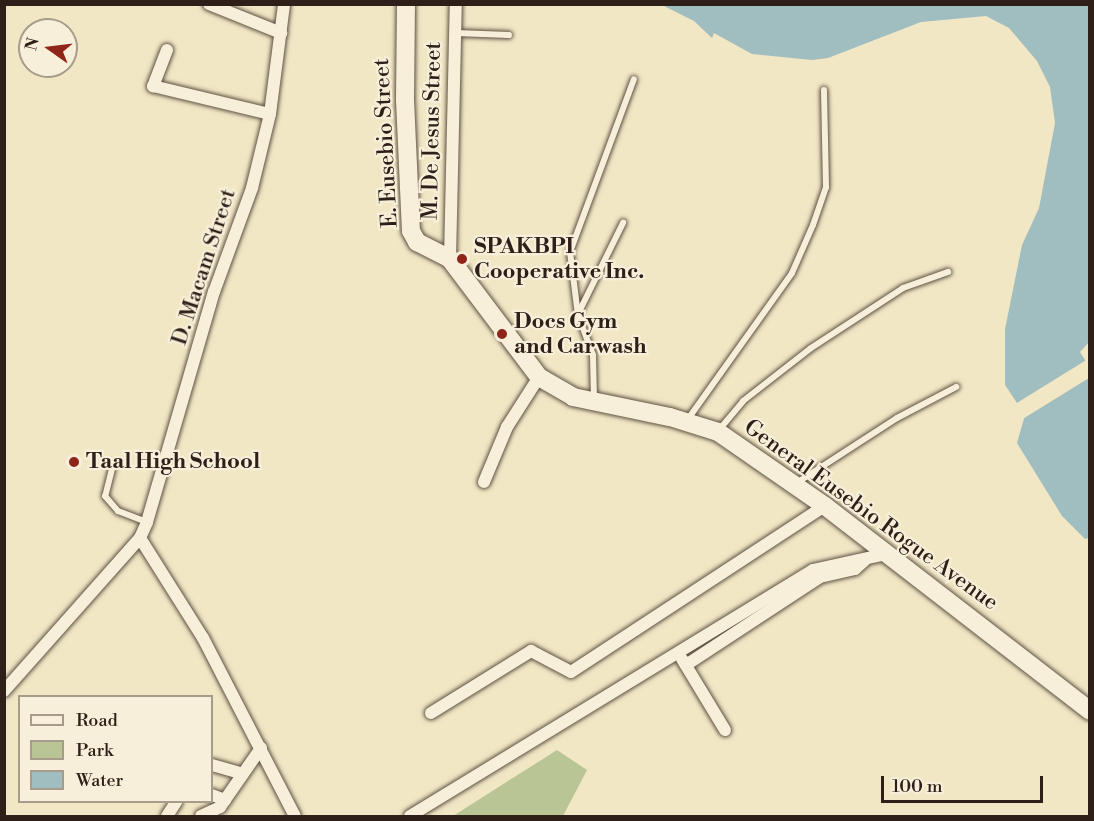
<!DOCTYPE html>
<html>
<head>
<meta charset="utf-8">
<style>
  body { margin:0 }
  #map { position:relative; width:1094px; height:821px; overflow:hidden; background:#f2e7c5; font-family:"Libre Bodoni",serif }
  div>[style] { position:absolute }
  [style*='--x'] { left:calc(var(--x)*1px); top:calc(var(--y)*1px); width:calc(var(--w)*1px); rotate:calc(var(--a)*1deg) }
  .green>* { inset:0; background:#b9c595 }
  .water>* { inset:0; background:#a0bdbf }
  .pier>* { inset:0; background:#f2e7c5 }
  .roads { filter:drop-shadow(0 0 2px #5f5244) drop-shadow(0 0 2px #5f5244) }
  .service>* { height:6px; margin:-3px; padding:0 3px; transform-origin:3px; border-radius:3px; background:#f7efd9 }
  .minor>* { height:12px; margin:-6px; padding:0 6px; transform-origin:6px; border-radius:6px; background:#f7efd9 }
  .secondary>* { height:18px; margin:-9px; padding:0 9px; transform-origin:9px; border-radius:9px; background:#f7efd9 }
  .dots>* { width:16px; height:16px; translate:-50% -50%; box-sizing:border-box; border:3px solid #f7efd9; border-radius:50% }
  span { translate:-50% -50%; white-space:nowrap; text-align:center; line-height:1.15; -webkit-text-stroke:4.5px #f7efd9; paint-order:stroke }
  .street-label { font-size:22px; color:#2e2019 }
  .poi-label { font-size:22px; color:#2e2019; font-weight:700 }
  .left { translate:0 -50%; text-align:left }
  .frame { position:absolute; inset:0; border:6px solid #2e2019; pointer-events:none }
  .legend { position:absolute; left:18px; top:695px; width:195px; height:108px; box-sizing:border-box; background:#f7efd9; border:2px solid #a79c8c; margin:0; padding:8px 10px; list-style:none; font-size:18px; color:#2e2019 }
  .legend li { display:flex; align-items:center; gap:12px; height:30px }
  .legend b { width:30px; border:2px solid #a79c8c }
  .north { position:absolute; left:18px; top:18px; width:60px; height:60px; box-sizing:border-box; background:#f7efd9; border:2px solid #a79c8c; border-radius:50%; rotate:284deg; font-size:16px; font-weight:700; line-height:24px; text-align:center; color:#2e2019 }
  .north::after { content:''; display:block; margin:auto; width:21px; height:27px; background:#8f2418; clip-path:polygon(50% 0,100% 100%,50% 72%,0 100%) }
  .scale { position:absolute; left:881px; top:776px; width:162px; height:27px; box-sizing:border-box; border:3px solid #2e2019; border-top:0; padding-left:8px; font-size:18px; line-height:21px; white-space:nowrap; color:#2e2019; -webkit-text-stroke:4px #f7efd9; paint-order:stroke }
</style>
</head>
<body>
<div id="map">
  <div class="green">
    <div style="clip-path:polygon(557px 750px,587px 770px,563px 816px,453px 816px)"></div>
  </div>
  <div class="water">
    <div style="clip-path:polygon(662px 5px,1089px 5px,1090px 341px,1080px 352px,1090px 368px,1089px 538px,1085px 539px,1062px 516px,1017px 443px,1025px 415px,1005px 385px,1005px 329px,1022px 245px,1039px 208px,1055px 123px,1050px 87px,1037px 61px,1009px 28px,986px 16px,921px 22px,828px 58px,812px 60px,752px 54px,714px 33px,712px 38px,694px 21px)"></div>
  </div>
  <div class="pier">
    <div style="clip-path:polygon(1088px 359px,1089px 378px,1021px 420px,1015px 404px)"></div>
  </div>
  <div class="roads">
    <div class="service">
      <div style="--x:456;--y:33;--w:53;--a:2.2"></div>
      <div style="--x:578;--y:314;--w:102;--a:-63.7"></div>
      <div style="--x:594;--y:400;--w:45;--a:-91.3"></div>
      <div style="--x:593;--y:355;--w:43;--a:-110.6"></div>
      <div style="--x:578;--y:315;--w:64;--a:-97.2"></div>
      <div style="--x:570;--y:252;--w:184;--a:-69.7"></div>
      <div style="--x:688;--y:419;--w:179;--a:-54.5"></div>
      <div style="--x:792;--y:273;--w:52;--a:-66.4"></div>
      <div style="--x:813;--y:225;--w:40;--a:-71.1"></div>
      <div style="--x:826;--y:187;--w:97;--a:-91.2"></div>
      <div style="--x:719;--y:430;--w:38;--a:-50"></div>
      <div style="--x:743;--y:401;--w:86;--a:-37.9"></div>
      <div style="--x:811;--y:348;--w:110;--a:-33.1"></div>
      <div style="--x:903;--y:288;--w:48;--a:-19.6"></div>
      <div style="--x:113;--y:465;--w:32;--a:104"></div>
      <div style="--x:105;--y:496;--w:20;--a:49"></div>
      <div style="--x:118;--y:511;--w:31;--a:21"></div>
      <div style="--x:795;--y:484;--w:121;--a:-32.9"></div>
      <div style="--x:897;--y:418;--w:67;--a:-27.7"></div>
    </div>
    <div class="minor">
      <div style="--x:209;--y:4;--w:78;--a:21.9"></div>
      <div style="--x:167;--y:50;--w:39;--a:111"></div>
      <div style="--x:153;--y:86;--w:120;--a:13.5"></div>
      <div style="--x:450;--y:259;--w:255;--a:-88.7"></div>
      <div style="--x:484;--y:482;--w:60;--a:-67.3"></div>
      <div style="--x:507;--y:427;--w:59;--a:-57.4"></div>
      <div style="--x:140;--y:538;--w:118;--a:57.8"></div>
      <div style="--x:203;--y:638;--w:200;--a:62.7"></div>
      <div style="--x:682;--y:659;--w:83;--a:58.8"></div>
      <div style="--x:686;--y:665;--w:160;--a:-33.3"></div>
      <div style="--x:820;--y:577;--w:36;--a:-13"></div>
      <div style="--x:855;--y:569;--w:13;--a:-42"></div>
      <div style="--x:4;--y:691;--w:205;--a:-48.4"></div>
      <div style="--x:140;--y:538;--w:17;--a:-66"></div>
      <div style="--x:147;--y:522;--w:240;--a:-73.8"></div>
      <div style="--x:214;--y:292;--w:111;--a:-69.9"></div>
      <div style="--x:252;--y:188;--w:76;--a:-76.3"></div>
      <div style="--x:270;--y:114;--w:111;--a:-82.7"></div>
      <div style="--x:431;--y:713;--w:118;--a:-31.8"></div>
      <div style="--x:531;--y:651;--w:45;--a:27.7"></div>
      <div style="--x:571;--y:672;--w:303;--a:-33.2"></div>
      <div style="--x:212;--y:765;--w:32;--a:16"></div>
      <div style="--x:212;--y:795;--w:14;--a:21"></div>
      <div style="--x:167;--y:816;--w:17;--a:-57"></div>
      <div style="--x:201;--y:816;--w:21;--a:-25"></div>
      <div style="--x:220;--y:807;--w:72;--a:-55.2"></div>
      <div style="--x:410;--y:816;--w:472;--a:-31.4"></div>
      <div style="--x:813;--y:570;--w:75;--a:-12.4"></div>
    </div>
    <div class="secondary">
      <div style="--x:406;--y:4;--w:96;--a:90.6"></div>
      <div style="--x:405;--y:100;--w:131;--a:87.4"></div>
      <div style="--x:411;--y:231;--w:13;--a:61"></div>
      <div style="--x:417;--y:242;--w:37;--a:27"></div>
      <div style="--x:450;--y:259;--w:148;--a:53"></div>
      <div style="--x:539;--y:377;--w:39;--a:30"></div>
      <div style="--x:573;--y:397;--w:99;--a:11.7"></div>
      <div style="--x:670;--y:417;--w:50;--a:17.4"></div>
      <div style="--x:718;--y:432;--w:130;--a:34.7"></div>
      <div style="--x:825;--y:506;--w:335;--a:37.7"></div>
    </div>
  </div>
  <div class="dots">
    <div style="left:462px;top:259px;background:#8f2418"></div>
    <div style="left:502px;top:334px;background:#8f2418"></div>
    <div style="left:74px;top:462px;background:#8f2418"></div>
  </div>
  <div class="street-label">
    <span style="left:432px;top:131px;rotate:-89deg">M. De Jesus Street</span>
    <span style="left:386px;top:143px;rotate:-93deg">E. Eusebio Street</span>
    <span style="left:204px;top:267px;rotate:-72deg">D. Macam Street</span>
    <span style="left:871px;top:515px;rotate:36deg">General Eusebio Rogue Avenue</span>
  </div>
  <div class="poi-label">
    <span class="left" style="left:474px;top:259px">SPAKBPI<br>Cooperative Inc.</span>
    <span class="left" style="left:514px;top:334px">Docs Gym<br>and Carwash</span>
    <span class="left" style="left:86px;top:462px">Taal High School</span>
  </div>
  <div class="frame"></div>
  <ul class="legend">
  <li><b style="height:8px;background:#f7efd9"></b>Road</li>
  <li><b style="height:16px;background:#b9c595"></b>Park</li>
  <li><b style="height:16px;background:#a0bdbf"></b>Water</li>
  </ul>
  <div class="north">N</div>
  <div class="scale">100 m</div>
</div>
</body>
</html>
